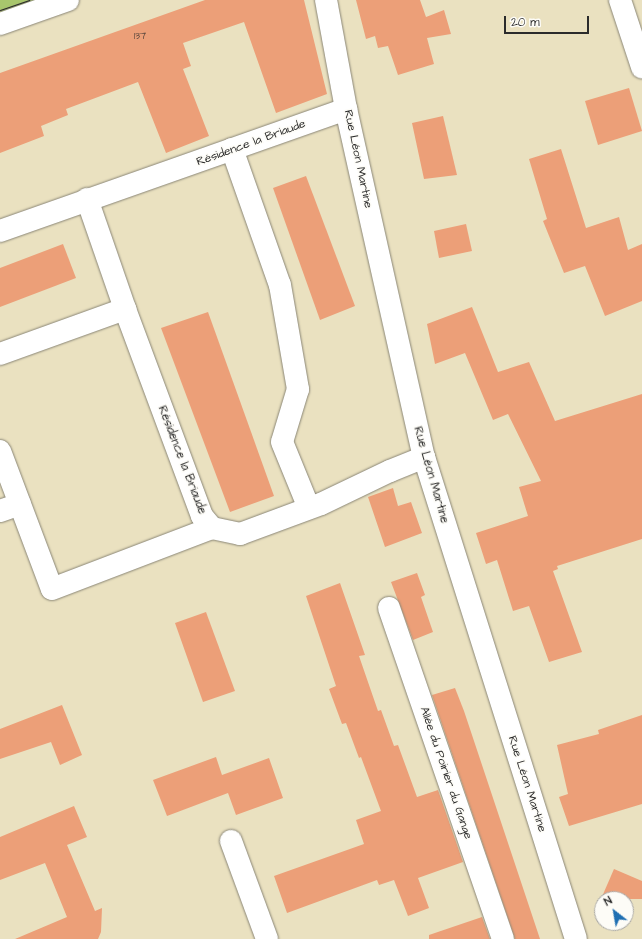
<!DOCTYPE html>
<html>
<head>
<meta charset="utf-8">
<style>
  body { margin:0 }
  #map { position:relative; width:642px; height:939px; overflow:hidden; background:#eae1c0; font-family:"Architects Daughter",sans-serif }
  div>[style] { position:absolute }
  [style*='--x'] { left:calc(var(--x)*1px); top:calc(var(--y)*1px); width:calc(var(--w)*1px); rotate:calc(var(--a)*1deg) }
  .green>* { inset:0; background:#a8c66d }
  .building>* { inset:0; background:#ec9f78 }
  .roads { filter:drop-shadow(0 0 1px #8a8676) drop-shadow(0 0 1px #8a8676) }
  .minor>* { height:22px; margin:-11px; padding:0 11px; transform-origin:11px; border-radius:11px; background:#fff }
  .major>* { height:22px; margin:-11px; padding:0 11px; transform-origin:11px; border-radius:11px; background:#fff }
  .tram>* { height:1px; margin:-0.5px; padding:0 0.5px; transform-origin:0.5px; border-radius:0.5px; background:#2b2b2b }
  span { translate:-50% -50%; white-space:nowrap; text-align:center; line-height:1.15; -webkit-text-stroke:3px #fdfcf7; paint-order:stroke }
  .number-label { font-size:10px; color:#5b483e }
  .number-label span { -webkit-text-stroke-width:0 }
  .street-label { font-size:12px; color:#2b2b2b }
  .north { position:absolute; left:594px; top:891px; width:40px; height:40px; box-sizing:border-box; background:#fdfcf7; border:1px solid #a9a8a5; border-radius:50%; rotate:329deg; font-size:11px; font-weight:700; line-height:16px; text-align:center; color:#2b2b2b }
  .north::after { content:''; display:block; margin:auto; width:14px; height:18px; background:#1f6fb2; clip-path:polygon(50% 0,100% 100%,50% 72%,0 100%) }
  .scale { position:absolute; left:504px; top:16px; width:85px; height:18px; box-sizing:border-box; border:2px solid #2b2b2b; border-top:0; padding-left:5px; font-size:12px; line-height:14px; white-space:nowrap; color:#2b2b2b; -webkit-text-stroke:3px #fdfcf7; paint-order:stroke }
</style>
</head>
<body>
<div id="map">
  <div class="green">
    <div style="clip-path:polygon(0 0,49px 0,0 18px)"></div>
  </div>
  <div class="building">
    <div style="clip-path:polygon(205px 0,304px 0,327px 94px,276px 113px,244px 22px,183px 43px,191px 66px,183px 69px,209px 136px,166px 153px,138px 82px,66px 109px,68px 115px,41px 126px,44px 136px,0 153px,0 73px)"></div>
    <div style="clip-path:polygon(356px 0,420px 0,426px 17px,444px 10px,451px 34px,427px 38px,434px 64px,398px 75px,388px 46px,378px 48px,375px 36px,366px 39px)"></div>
    <div style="clip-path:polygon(629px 88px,642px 131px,598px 145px,585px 101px)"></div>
    <div style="clip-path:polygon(443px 116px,457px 175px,424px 179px,412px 123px)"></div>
    <div style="clip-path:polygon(561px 149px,586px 228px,619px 217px,628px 250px,642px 244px,642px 301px,605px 316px,585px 266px,564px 273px,543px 221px,547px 219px,529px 159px)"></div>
    <div style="clip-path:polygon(306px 176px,355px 306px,320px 320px,273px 188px)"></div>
    <div style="clip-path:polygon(466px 224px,472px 251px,439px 258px,434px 231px)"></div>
    <div style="clip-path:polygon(63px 244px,76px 278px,0 307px,0 268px)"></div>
    <div style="clip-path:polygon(472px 307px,498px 372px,529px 362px,555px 421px,642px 394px,642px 539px,557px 566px,558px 569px,553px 571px,582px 652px,549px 662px,529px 606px,513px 611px,497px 560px,486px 564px,476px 533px,528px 516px,519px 487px,541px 481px,508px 414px,493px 420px,465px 353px,435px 364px,427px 324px)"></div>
    <div style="clip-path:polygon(208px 312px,274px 496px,230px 512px,161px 328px)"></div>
    <div style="clip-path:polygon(393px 488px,398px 506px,411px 502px,422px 533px,385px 547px,368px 497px)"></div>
    <div style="clip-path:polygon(417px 573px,425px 595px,421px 597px,433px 632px,413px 640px,391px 582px)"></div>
    <div style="clip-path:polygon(340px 583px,365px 655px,359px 656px,378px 711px,381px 710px,394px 746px,398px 745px,417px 797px,438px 790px,463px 862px,418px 878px,429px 908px,408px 916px,394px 880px,379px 885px,377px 880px,287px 913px,274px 876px,364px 844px,356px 820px,381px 811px,361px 757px,359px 758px,346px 723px,342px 724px,329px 689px,336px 686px,306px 596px)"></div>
    <div style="clip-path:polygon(206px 612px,235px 691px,203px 702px,175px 623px)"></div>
    <div style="clip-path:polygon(455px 688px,464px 711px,540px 939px,515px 939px,432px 695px)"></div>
    <div style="clip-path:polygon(62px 705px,82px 755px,60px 765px,51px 742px,0 759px,0 729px)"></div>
    <div style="clip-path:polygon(642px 715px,642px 804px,569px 826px,559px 797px,568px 794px,557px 745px,599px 734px,598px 730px)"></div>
    <div style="clip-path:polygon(216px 757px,222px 775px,269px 758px,283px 798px,236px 815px,228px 793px,167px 816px,153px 780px)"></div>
    <div style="clip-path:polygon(74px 806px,87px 837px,67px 845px,95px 911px,102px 908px,101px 932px,98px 939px,15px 939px,67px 917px,45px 863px,0 880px,0 837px)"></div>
    <div style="clip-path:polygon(614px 869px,642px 881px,642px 899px,601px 899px)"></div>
    <div style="clip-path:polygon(482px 917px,490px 939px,429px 939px,429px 935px)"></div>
  </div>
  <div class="roads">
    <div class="minor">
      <div style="--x:326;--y:0;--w:111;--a:79.6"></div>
      <div style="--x:346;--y:109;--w:357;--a:77.4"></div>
      <div style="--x:424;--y:457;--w:505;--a:72.5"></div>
      <div style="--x:620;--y:0;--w:71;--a:71.8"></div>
      <div style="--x:232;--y:149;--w:144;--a:70.6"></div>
      <div style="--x:280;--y:285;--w:106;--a:80.2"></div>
      <div style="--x:298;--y:389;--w:55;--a:106.8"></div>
      <div style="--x:282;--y:442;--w:71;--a:67.8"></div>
      <div style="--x:87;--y:199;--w:116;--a:70.9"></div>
      <div style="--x:125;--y:309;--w:221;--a:69.6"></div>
      <div style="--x:202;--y:516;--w:16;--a:50"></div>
      <div style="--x:212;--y:528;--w:29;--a:12"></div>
      <div style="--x:240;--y:534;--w:86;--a:-20.3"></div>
      <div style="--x:321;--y:504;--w:76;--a:-25.6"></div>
      <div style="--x:390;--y:471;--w:37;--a:-22"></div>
      <div style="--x:0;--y:231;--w:367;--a:-19.4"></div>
      <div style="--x:0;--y:354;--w:133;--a:-19.8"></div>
      <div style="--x:0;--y:451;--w:147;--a:69.4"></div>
      <div style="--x:52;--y:589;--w:171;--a:-20.9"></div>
      <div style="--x:0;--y:511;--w:21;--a:-19"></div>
      <div style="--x:389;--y:608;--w:350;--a:71"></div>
      <div style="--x:231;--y:841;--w:104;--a:69.8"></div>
    </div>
    <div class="major">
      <div style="--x:0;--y:24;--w:72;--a:-19.4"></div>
    </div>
  </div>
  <div class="tram">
    <div style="--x:0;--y:10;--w:31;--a:-19"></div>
  </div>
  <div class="number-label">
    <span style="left:140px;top:37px">137</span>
  </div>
  <div class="street-label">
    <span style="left:251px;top:143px;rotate:-20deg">Résidence la Briaude</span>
    <span style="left:358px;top:159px;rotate:78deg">Rue Léon Martine</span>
    <span style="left:182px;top:460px;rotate:69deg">Résidence la Briaude</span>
    <span style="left:431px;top:475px;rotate:74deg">Rue Léon Martine</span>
    <span style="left:446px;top:773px;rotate:71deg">Allée du Poirier du Gange</span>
    <span style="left:527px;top:784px;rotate:72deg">Rue Léon Martine</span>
  </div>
  <div class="north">N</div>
  <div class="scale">20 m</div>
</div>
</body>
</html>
